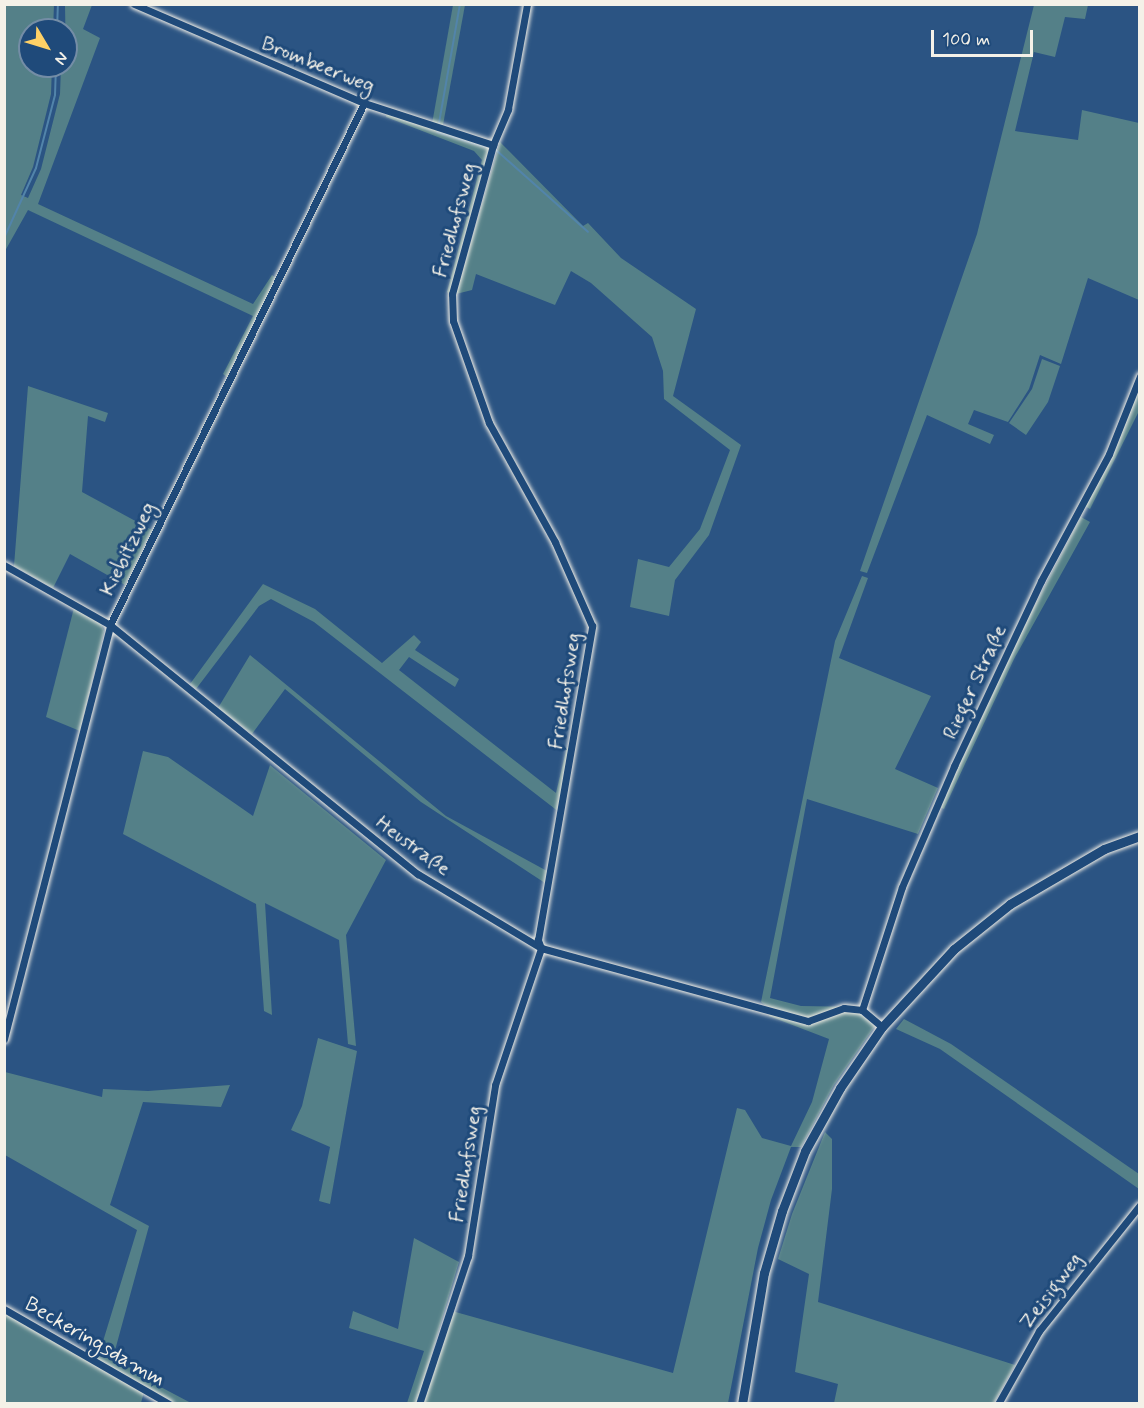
<!DOCTYPE html>
<html>
<head>
<meta charset="utf-8">
<style>
  body { margin:0 }
  #map { position:relative; width:1144px; height:1408px; overflow:hidden; background:#2b5483; font-family:Mynerve,sans-serif }
  div>[style] { position:absolute }
  [style*='--x'] { left:calc(var(--x)*1px); top:calc(var(--y)*1px); width:calc(var(--w)*1px); rotate:calc(var(--a)*1deg) }
  .green>* { inset:0; background:#548088 }
  .stream>* { height:2px; margin:-1px; padding:0 1px; transform-origin:1px; border-radius:1px; background:#5284aa }
  .roads { filter:drop-shadow(0 0 2px #f4f1e8) drop-shadow(0 0 2px #f4f1e8) }
  .minor>* { height:7px; margin:-3.5px; padding:0 3.5px; transform-origin:3.5px; border-radius:3.5px; background:#1f4a7a }
  .secondary>* { height:9px; margin:-4.5px; padding:0 4.5px; transform-origin:4.5px; border-radius:4.5px; background:#1f4a7a }
  span { translate:-50% -50%; white-space:nowrap; text-align:center; line-height:1.15; -webkit-text-stroke:6px #1f4a7a; paint-order:stroke }
  .street-label { font-size:21px; color:#f4f1e8 }
  .frame { position:absolute; inset:0; border:6px solid #f4f1e8; pointer-events:none }
  .north { position:absolute; left:18px; top:18px; width:60px; height:60px; box-sizing:border-box; background:#1f4a7a; border:2px solid #748da6; border-radius:50%; rotate:128deg; font-size:16px; font-weight:700; line-height:24px; text-align:center; color:#f4f1e8 }
  .north::after { content:''; display:block; margin:auto; width:21px; height:27px; background:#ffd166; clip-path:polygon(50% 0,100% 100%,50% 72%,0 100%) }
  .scale { position:absolute; left:931px; top:30px; width:102px; height:27px; box-sizing:border-box; border:3px solid #f4f1e8; border-top:0; padding-left:8px; font-size:18px; line-height:21px; white-space:nowrap; color:#f4f1e8; -webkit-text-stroke:4px #1f4a7a; paint-order:stroke }
</style>
</head>
<body>
<div id="map">
  <div class="green">
    <div style="clip-path:polygon(4px 5px,54px 5px,53px 30px,30px 30px,30px 66px,52px 66px,51px 94px,33px 167px,21px 195px,28px 198px,41px 169px,60px 94px,61px 66px,66px 66px,65px 5px,92px 5px,83px 29px,100px 38px,38px 204px,253px 304px,272px 275px,276px 278px,227px 377px,223px 374px,253px 316px,28px 210px,5px 251px)"></div>
    <div style="clip-path:polygon(453px 5px,465px 5px,443px 125px,432px 124px)"></div>
    <div style="clip-path:polygon(1034px 5px,1088px 5px,1085px 19px,1065px 17px,1055px 57px,1034px 52px,1015px 131px,1078px 140px,1082px 110px,1139px 123px,1139px 300px,1088px 278px,1061px 364px,1040px 355px,1029px 389px,1008px 422px,974px 410px,968px 424px,994px 435px,990px 444px,927px 415px,867px 573px,860px 571px,977px 234px)"></div>
    <div style="clip-path:polygon(387px 112px,491px 146px,450px 295px,447px 292px,482px 160px,474px 151px,386px 117px)"></div>
    <div style="clip-path:polygon(500px 142px,583px 226px,588px 223px,621px 258px,696px 309px,673px 396px,741px 445px,709px 535px,675px 580px,669px 616px,630px 607px,638px 559px,669px 567px,700px 529px,730px 450px,664px 399px,663px 371px,652px 337px,591px 283px,571px 271px,555px 305px,476px 274px,472px 290px,456px 294px)"></div>
    <div style="clip-path:polygon(1042px 359px,1060px 366px,1048px 402px,1026px 435px,1009px 423px,1032px 389px)"></div>
    <div style="clip-path:polygon(28px 386px,108px 413px,105px 422px,88px 416px,82px 492px,152px 530px,125px 585px,70px 554px,53px 588px,14px 566px)"></div>
    <div style="clip-path:polygon(1139px 390px,1139px 411px,1090px 509px,1085px 506px,1111px 460px)"></div>
    <div style="clip-path:polygon(1081px 517px,1090px 522px,1014px 659px,944px 809px,940px 807px,1008px 657px)"></div>
    <div style="clip-path:polygon(862px 576px,868px 578px,839px 658px,931px 696px,895px 769px,938px 788px,918px 834px,807px 799px,770px 998px,801px 1006px,860px 1007px,862px 1015px,875px 1026px,834px 1085px,801px 1147px,791px 1147px,771px 1200px,758px 1248px,728px 1403px,422px 1404px,452px 1311px,673px 1373px,737px 1108px,745px 1110px,762px 1138px,791px 1146px,812px 1102px,829px 1039px,769px 1016px,768px 1007px,761px 1002px,835px 641px)"></div>
    <div style="clip-path:polygon(263px 584px,315px 609px,382px 663px,414px 635px,421px 642px,415px 650px,459px 679px,455px 687px,409px 657px,399px 670px,556px 793px,567px 747px,571px 748px,559px 812px,314px 622px,271px 599px,259px 606px,196px 689px,190px 684px)"></div>
    <div style="clip-path:polygon(74px 608px,101px 624px,104px 631px,80px 731px,46px 717px)"></div>
    <div style="clip-path:polygon(250px 655px,446px 816px,547px 871px,545px 883px,421px 802px,285px 689px,252px 734px,218px 708px)"></div>
    <div style="clip-path:polygon(143px 751px,168px 757px,253px 816px,270px 765px,386px 860px,346px 935px,356px 1046px,348px 1044px,339px 940px,265px 903px,272px 1015px,264px 1011px,256px 904px,123px 834px)"></div>
    <div style="clip-path:polygon(904px 1019px,951px 1044px,1139px 1174px,1139px 1189px,940px 1049px,896px 1029px)"></div>
    <div style="clip-path:polygon(318px 1038px,357px 1051px,330px 1204px,319px 1201px,330px 1147px,291px 1130px,302px 1106px)"></div>
    <div style="clip-path:polygon(5px 1072px,102px 1097px,103px 1089px,148px 1091px,230px 1085px,221px 1107px,143px 1102px,110px 1205px,149px 1226px,114px 1354px,138px 1375px,191px 1403px,175px 1403px,97px 1361px,137px 1230px,5px 1155px)"></div>
    <div style="clip-path:polygon(825px 1132px,832px 1139px,832px 1189px,818px 1302px,1015px 1365px,994px 1403px,834px 1403px,838px 1384px,795px 1372px,809px 1274px,778px 1259px,792px 1214px)"></div>
    <div style="clip-path:polygon(414px 1238px,459px 1262px,417px 1403px,407px 1403px,424px 1351px,349px 1328px,353px 1311px,398px 1329px)"></div>
    <div style="clip-path:polygon(5px 1313px,144px 1392px,141px 1403px,5px 1404px)"></div>
  </div>
  <div class="stream">
    <div style="--x:57;--y:30;--w:26;--a:-88"></div>
    <div style="--x:439;--y:123;--w:121;--a:-80"></div>
    <div style="--x:437;--y:132;--w:53;--a:17.4"></div>
    <div style="--x:496;--y:150;--w:123;--a:41.7"></div>
    <div style="--x:4;--y:238;--w:77;--a:-65.4"></div>
    <div style="--x:36;--y:168;--w:75;--a:-75.4"></div>
    <div style="--x:55;--y:95;--w:29;--a:-88"></div>
  </div>
  <div class="roads">
    <div class="minor">
      <div style="--x:134;--y:4;--w:250;--a:23.3"></div>
      <div style="--x:364;--y:103;--w:136;--a:18"></div>
      <div style="--x:4;--y:565;--w:122;--a:29.5"></div>
      <div style="--x:110;--y:625;--w:396;--a:39"></div>
      <div style="--x:418;--y:874;--w:144;--a:31"></div>
      <div style="--x:541;--y:948;--w:277;--a:15.3"></div>
      <div style="--x:808;--y:1021;--w:38;--a:-20"></div>
      <div style="--x:844;--y:1008;--w:18;--a:6"></div>
      <div style="--x:862;--y:1010;--w:129;--a:-72"></div>
      <div style="--x:902;--y:887;--w:132;--a:-66.7"></div>
      <div style="--x:954;--y:766;--w:204;--a:-64.8"></div>
      <div style="--x:1041;--y:581;--w:144;--a:-61.8"></div>
      <div style="--x:1109;--y:454;--w:84;--a:-68.3"></div>
      <div style="--x:862;--y:1010;--w:26;--a:40"></div>
      <div style="--x:4;--y:1039;--w:427;--a:-75.6"></div>
      <div style="--x:110;--y:625;--w:581;--a:-64.05"></div>
      <div style="--x:4;--y:1309;--w:190;--a:29.9"></div>
      <div style="--x:419;--y:1404;--w:156;--a:-71.7"></div>
      <div style="--x:468;--y:1256;--w:173;--a:-81"></div>
      <div style="--x:495;--y:1085;--w:145;--a:-71.4"></div>
      <div style="--x:541;--y:948;--w:9;--a:-111"></div>
      <div style="--x:538;--y:940;--w:319;--a:-80.2"></div>
      <div style="--x:592;--y:626;--w:92;--a:-113.8"></div>
      <div style="--x:555;--y:542;--w:136;--a:-119"></div>
      <div style="--x:489;--y:423;--w:108;--a:-109.4"></div>
      <div style="--x:453;--y:321;--w:27;--a:-92"></div>
      <div style="--x:452;--y:294;--w:155;--a:-74.6"></div>
      <div style="--x:493;--y:145;--w:39;--a:-67"></div>
      <div style="--x:508;--y:109;--w:107;--a:-79.7"></div>
      <div style="--x:998;--y:1404;--w:84;--a:-60.7"></div>
      <div style="--x:1039;--y:1331;--w:161;--a:-51.3"></div>
    </div>
    <div class="secondary">
      <div style="--x:742;--y:1404;--w:133;--a:-80.5"></div>
      <div style="--x:764;--y:1273;--w:65;--a:-73.8"></div>
      <div style="--x:782;--y:1211;--w:64;--a:-69"></div>
      <div style="--x:805;--y:1151;--w:72;--a:-60.9"></div>
      <div style="--x:840;--y:1088;--w:74;--a:-55.5"></div>
      <div style="--x:882;--y:1027;--w:106;--a:-47.3"></div>
      <div style="--x:954;--y:949;--w:72;--a:-38.8"></div>
      <div style="--x:1010;--y:904;--w:109;--a:-30.3"></div>
      <div style="--x:1104;--y:849;--w:38;--a:-20"></div>
    </div>
  </div>
  <div class="street-label">
    <span style="left:318px;top:65px;rotate:22deg">Brombeerweg</span>
    <span style="left:455px;top:220px;rotate:-75deg">Friedhofsweg</span>
    <span style="left:128px;top:549px;rotate:-64deg">Kiebitzweg</span>
    <span style="left:975px;top:682px;rotate:-65deg">Rieger Straße</span>
    <span style="left:565px;top:691px;rotate:-81deg">Friedhofsweg</span>
    <span style="left:413px;top:846px;rotate:36deg">Heustraße</span>
    <span style="left:466px;top:1164px;rotate:-81deg">Friedhofsweg</span>
    <span style="left:1051px;top:1291px;rotate:-53deg">Zeisigweg</span>
    <span style="left:95px;top:1342px;rotate:30deg">Beckeringsdamm</span>
  </div>
  <div class="frame"></div>
  <div class="north">N</div>
  <div class="scale">100 m</div>
</div>
</body>
</html>
